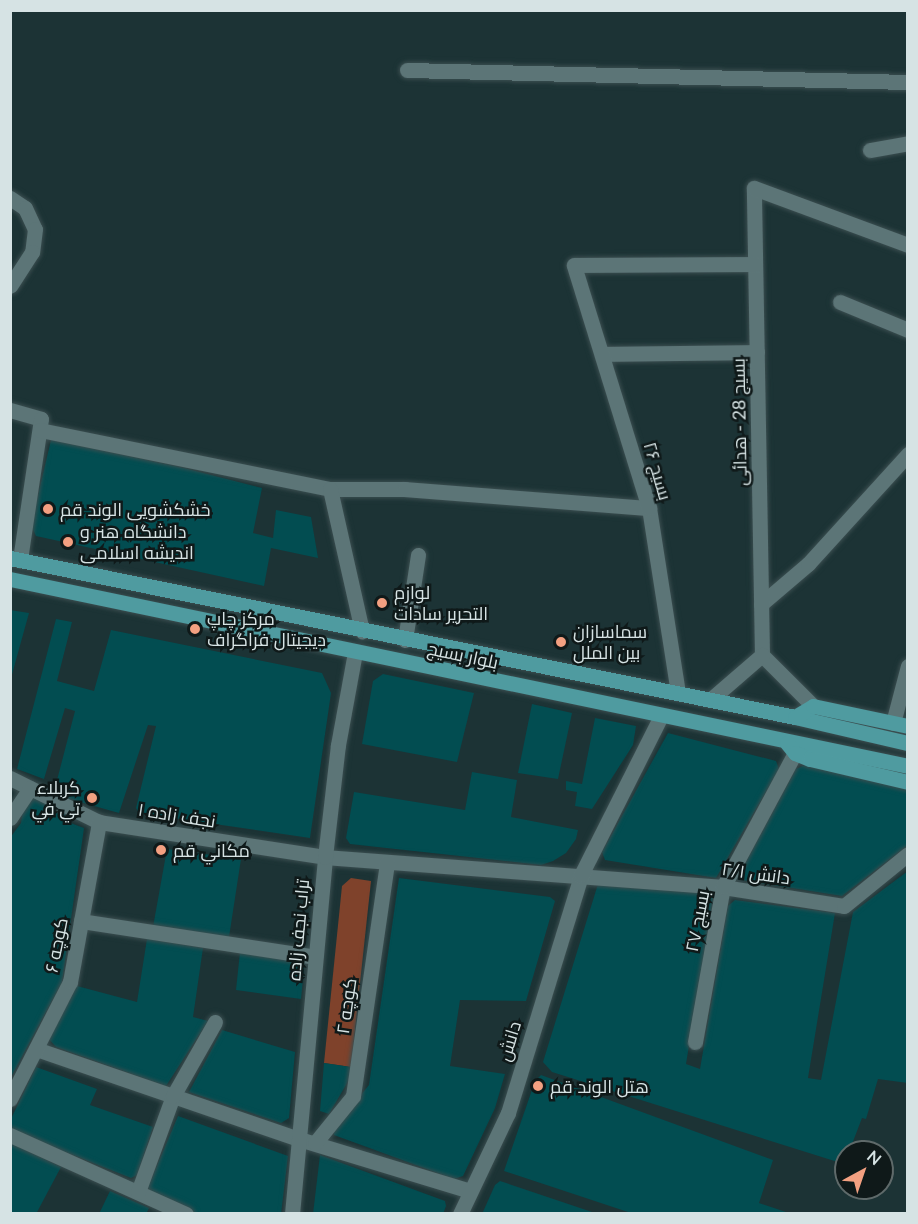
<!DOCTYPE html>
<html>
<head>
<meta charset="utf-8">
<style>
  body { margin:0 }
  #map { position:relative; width:918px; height:1224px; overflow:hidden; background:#1c3335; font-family:Lato,Cairo,sans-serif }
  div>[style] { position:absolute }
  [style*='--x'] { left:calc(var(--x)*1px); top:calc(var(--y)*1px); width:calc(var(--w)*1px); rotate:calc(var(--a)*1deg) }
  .green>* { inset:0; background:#7f422b }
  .building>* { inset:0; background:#024d51 }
  .roads { filter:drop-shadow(0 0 2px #3b4e50) drop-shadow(0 0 2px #3b4e50) }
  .minor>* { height:15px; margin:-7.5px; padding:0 7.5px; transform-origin:7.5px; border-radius:7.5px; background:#5c7577 }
  .major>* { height:15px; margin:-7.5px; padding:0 7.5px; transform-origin:7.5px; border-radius:7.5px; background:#4f9ba0 }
  .dots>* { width:16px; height:16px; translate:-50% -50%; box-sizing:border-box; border:3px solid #0f1919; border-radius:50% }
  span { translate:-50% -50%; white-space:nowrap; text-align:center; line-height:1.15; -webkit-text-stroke:5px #0f1919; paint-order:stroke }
  .street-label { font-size:18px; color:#d6e3e4 }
  .poi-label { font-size:18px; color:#d6e3e4 }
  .left { translate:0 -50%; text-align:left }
  .right { translate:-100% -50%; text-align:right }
  .frame { position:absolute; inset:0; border:12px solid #d6e3e4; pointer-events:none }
  .north { position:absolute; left:834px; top:1140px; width:60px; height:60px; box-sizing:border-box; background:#0f1919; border:2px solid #5f6a6a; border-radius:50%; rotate:40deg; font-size:16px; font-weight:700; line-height:24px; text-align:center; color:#d6e3e4 }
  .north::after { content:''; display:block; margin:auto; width:21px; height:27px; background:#f3a081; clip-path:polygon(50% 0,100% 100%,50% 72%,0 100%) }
</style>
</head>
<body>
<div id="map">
  <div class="green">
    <div style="clip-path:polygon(351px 878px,371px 881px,351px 1067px,324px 1063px,342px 886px)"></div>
  </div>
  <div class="building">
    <div style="clip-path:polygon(51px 440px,180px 467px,262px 488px,253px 533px,273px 538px,276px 510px,311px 517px,318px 558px,271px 548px,264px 586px,36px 536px,31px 525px)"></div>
    <div style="clip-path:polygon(10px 610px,29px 613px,11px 678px,10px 678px)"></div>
    <div style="clip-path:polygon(56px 619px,72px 622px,57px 681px,94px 691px,111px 630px,322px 673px,331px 693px,310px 838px,139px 813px,136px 808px,156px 726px,148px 725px,119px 813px,66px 798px,56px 784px,75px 711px,65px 708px,44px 779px,17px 769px)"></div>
    <div style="clip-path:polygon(383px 674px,474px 693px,457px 762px,362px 744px,373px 681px)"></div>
    <div style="clip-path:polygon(532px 704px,572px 713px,558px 779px,518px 773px)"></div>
    <div style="clip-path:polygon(595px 718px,636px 726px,633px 745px,592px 809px,575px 806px,577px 792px,566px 790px,566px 781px,582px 784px)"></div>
    <div style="clip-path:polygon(668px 733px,776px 761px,779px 769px,716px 878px,605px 860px,602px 852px)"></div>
    <div style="clip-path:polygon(805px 765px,908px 787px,908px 845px,842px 896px,742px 880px,740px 873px,796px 769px)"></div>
    <div style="clip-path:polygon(472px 772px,517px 780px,511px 817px,578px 830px,576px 839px,566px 853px,553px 861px,541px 865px,350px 844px,346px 838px,354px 792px,465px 810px)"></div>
    <div style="clip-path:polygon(33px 798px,44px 799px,46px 805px,56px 809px,54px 812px,65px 814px,65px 821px,84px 828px,62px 982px,10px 1079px,10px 838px,21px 823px,23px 808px)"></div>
    <div style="clip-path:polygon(167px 849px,241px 859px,229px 937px,153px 927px)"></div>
    <div style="clip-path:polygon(908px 871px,908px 1083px,878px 1079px,866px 1119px,862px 1118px,849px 1152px,846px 1152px,844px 1164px,552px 1072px,543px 1062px,598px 884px,714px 892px,686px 1064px,700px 1069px,728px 906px,735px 900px,835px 913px,808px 1078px,821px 1080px,853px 912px)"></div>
    <div style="clip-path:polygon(399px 878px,550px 897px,555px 901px,526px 1001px,460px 1000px,450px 1066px,505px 1074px,495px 1108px,463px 1176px,454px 1179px,334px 1135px,333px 1129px,369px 1085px)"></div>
    <div style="clip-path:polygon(147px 939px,203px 948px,193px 1017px,208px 1021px,166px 1086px,56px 1047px,49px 1039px,77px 986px,137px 1002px)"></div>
    <div style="clip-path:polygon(240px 952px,305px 960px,301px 999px,236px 990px)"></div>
    <div style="clip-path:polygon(222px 1030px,295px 1052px,289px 1118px,281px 1123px,189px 1092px)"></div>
    <div style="clip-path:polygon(324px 1063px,351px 1067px,350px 1078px,329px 1114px,320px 1111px)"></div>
    <div style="clip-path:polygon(36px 1067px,97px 1089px,90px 1105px,153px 1127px,137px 1175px,131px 1178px,10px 1130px,10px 1121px)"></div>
    <div style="clip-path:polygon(541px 1075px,773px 1160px,759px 1203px,792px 1214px,634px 1214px,504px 1171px,535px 1081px)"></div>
    <div style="clip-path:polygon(178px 1116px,288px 1156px,281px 1214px,199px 1214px,150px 1193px,148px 1187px)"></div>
    <div style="clip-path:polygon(10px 1143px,61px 1167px,36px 1214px,10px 1214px)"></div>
    <div style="clip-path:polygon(320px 1155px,445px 1201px,446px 1206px,443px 1214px,313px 1214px)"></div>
    <div style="clip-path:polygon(500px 1181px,595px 1213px,595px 1214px,482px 1214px,495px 1185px)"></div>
    <div style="clip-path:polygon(110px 1191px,149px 1208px,146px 1214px,99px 1214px)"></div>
  </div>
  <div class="roads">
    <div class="minor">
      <div style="--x:407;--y:70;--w:501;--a:1.37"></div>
      <div style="--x:870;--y:150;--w:39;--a:-10"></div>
      <div style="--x:10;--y:198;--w:18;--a:34"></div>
      <div style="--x:25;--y:208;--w:23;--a:65"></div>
      <div style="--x:35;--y:229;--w:23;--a:97"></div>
      <div style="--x:32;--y:252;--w:40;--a:122.9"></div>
      <div style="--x:840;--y:302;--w:74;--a:22.4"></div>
      <div style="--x:602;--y:354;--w:155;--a:-0.7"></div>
      <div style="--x:10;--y:410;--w:32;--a:16"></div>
      <div style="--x:41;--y:419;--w:143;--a:98.5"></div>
      <div style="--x:40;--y:430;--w:296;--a:11.5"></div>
      <div style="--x:330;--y:489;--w:75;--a:0"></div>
      <div style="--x:405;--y:489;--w:245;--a:4.5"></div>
      <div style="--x:330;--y:489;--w:146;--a:77.3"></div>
      <div style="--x:761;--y:604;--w:62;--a:-40.4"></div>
      <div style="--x:808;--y:564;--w:149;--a:-47.7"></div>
      <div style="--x:405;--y:640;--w:86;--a:-81.3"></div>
      <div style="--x:762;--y:655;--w:467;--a:-91"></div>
      <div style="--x:754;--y:188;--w:164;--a:20.3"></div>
      <div style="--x:762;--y:655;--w:72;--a:45"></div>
      <div style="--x:678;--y:693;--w:187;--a:-98.9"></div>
      <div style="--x:649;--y:508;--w:254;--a:-107.2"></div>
      <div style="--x:574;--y:265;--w:181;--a:-0.3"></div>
      <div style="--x:710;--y:700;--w:69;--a:-40.9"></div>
      <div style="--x:893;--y:723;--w:59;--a:-75.3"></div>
      <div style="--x:10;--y:778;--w:99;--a:26.3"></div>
      <div style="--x:99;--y:822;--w:229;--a:8.8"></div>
      <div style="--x:325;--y:857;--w:399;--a:4.3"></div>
      <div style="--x:723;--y:887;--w:122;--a:8.9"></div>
      <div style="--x:844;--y:906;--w:82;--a:-39.1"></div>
      <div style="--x:10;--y:818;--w:36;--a:-56"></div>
      <div style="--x:81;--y:921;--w:237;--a:8.7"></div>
      <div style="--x:695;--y:1042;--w:158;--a:-79.8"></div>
      <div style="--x:723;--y:887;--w:152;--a:-61.8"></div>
      <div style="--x:36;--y:1049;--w:278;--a:18.9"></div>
      <div style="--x:299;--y:1139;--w:179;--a:16.9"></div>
      <div style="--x:10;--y:1099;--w:131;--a:-62.9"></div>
      <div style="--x:70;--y:982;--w:163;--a:-79.7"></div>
      <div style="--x:10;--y:1135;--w:193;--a:24.2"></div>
      <div style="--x:315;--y:1143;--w:60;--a:-51"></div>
      <div style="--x:353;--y:1096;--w:236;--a:-81.7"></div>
      <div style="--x:138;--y:1192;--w:102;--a:-70"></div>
      <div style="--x:173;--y:1096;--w:85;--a:-60.4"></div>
      <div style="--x:292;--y:1214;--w:359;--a:-84.7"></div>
      <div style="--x:325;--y:857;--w:113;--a:-83.4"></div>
      <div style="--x:338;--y:745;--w:95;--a:-79.6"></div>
      <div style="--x:460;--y:1214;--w:112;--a:-64.6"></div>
      <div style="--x:508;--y:1113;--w:249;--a:-72.9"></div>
      <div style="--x:581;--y:875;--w:178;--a:-63.3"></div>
    </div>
    <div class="major">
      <div style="--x:10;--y:558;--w:801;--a:11.45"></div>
      <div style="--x:795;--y:717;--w:116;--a:13"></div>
      <div style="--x:10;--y:579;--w:917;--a:11.76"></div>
      <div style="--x:795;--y:717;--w:21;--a:-31"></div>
      <div style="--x:813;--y:706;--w:97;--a:11.9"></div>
      <div style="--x:787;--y:743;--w:13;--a:51"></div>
      <div style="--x:795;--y:753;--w:16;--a:22"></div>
      <div style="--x:810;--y:759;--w:101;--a:13.2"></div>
    </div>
  </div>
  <div class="dots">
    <div style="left:48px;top:509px;background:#f3a081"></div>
    <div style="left:68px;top:542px;background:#f3a081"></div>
    <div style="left:382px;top:603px;background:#f3a081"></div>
    <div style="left:195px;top:629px;background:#f3a081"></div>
    <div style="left:561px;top:642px;background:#f3a081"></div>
    <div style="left:92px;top:798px;background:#f3a081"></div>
    <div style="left:161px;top:850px;background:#f3a081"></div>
    <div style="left:538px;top:1086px;background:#f3a081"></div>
  </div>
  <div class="street-label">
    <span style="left:739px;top:422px;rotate:-91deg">بسیج 28 - هدائی</span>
    <span style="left:658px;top:471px;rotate:74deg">بسیج ۲۶</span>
    <span style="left:463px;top:655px;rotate:12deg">بلوار بسیج</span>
    <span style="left:177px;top:815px;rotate:9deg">نجف زاده ۱</span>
    <span style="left:756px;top:873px;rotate:8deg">دانش ۲/۱</span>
    <span style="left:697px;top:921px;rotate:-79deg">بسیج ۲۷</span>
    <span style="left:298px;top:930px;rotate:-85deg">تراب نجف زاده</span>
    <span style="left:56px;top:945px;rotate:-79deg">کوچه ۶</span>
    <span style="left:346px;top:1006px;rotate:-82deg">کوچه ۲</span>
    <span style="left:509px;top:1041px;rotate:-73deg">دانش</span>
  </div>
  <div class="poi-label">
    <span class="left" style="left:60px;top:509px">خشکشویی الوند قم</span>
    <span class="left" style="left:80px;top:542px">دانشگاه هنر و<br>اندیشه اسلامی</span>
    <span class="left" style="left:394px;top:603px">لوازم<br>التحریر سادات</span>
    <span class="left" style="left:207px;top:629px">مرکز چاپ<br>دیجیتال فراگراف</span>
    <span class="left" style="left:573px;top:642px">سماسازان<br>بین الملل</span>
    <span class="right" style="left:80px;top:798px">كربلاء<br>تي في</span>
    <span class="left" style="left:173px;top:850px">مكاني قم</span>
    <span class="left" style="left:550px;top:1086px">هتل الوند قم</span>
  </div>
  <div class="frame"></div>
  <div class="north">N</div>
</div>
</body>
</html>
